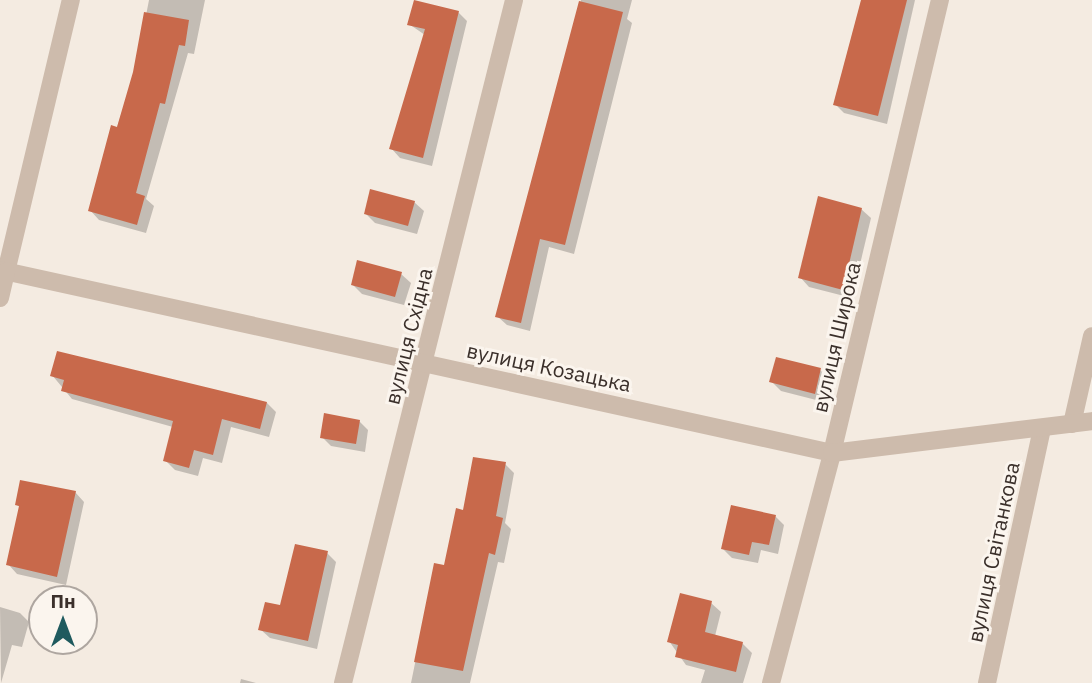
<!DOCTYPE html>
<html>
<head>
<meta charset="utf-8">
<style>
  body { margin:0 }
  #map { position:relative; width:1092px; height:683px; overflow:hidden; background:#f4ebe1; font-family:"IBM Plex Sans",sans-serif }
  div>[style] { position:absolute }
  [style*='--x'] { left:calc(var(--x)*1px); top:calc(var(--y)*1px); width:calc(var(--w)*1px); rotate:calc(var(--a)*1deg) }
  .shadow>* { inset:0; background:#0003 }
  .building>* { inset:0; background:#c8694b }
  .minor>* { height:18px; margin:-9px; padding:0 9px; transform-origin:9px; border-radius:9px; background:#cdbbac }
  .tertiary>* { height:18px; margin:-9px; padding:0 9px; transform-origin:9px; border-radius:9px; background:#cdbbac }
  span { translate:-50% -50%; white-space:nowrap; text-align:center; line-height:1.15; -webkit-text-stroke:6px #fbf5ee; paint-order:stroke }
  .street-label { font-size:21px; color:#3b302b }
  .north { position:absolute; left:28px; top:585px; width:70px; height:70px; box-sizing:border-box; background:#fbf5ee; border:2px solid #aea6a0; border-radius:50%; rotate:0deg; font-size:19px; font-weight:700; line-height:28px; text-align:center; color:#3b302b }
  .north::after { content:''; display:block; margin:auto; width:24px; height:32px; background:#1f5a5e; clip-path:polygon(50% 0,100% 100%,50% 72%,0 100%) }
</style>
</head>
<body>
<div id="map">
  <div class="shadow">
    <div style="clip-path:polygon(149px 0,205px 0,194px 54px,188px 53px,146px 199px,154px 206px,146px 233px,99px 220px,90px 210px,135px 72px)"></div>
    <div style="clip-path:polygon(581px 0,632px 0,627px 19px,632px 23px,574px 254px,549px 247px,530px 331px,507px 325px,497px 316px)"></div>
    <div style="clip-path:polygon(876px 0,915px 0,887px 124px,844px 113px,835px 104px)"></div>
    <div style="clip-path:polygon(458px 12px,467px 21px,432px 166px,400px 158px,391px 148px,425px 35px,409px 24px)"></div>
    <div style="clip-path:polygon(414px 202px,424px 211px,417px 234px,375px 223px,366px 214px)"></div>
    <div style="clip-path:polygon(861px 209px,871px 218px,852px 298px,809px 287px,800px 277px)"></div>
    <div style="clip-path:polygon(401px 274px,411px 283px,404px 305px,362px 294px,353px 285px)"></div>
    <div style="clip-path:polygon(820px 370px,829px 379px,824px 402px,781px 391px,771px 381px)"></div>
    <div style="clip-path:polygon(52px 375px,267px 403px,276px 412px,269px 437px,231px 427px,222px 463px,203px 458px,198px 476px,175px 470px,165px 460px,173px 427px,72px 399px)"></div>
    <div style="clip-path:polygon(359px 421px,368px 430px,365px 452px,331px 446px,322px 437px)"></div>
    <div style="clip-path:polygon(505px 464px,514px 473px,505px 523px,511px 529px,504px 563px,498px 562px,470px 683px,411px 683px,435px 565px,446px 567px,465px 512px)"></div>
    <div style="clip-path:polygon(75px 492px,84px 502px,66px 585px,17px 574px,8px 564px,21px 508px,16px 504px)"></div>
    <div style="clip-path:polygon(775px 516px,784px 525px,778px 554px,761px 550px,758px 563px,732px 558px,723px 549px)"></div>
    <div style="clip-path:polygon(327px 553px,336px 562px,317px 649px,270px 638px,260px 629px)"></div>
    <div style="clip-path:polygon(711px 603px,721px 612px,715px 636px,742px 643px,752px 653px,743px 683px,701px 683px,705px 670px,686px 665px,669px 641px)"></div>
    <div style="clip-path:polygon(0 607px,20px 613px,29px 622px,22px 647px,12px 645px,1px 683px)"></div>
    <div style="clip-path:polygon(241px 679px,256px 683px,240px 683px)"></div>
  </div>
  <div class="building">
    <div style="clip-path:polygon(414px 0,459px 11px,423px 158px,389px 149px,425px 29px,407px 25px)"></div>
    <div style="clip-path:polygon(861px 0,907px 0,878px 116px,833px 105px)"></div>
    <div style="clip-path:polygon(579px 1px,623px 12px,565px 245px,540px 239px,521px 323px,495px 317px)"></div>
    <div style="clip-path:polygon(144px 12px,189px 20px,185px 46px,179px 45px,165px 104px,160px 103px,136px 193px,145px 196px,137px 225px,88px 211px,111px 125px,117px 127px,133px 72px)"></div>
    <div style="clip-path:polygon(370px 189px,415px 201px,408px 226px,364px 214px)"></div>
    <div style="clip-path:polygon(818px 196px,862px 208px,843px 290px,798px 278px)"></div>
    <div style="clip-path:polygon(357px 260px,402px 272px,395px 297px,351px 285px)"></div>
    <div style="clip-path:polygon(57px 351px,267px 402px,260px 429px,222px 419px,213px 455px,194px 450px,189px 468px,163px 461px,173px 421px,61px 391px,64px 380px,50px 376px)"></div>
    <div style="clip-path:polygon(776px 357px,821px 368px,815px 394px,769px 382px)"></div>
    <div style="clip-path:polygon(324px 413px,360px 420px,356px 444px,320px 438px)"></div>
    <div style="clip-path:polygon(473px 457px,506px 462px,496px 516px,503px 518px,495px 555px,489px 553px,463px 671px,414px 662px,434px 563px,444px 565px,456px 508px,463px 510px)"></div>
    <div style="clip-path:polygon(20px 480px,76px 491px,57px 577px,6px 565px,19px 506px,15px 505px)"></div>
    <div style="clip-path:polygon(731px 505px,776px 515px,769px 545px,752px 542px,749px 555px,721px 549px)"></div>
    <div style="clip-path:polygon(295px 544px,328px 551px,308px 641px,258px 630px,265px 602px,280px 605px)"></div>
    <div style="clip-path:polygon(680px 593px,712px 601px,705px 632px,743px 642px,736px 672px,675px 657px,678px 645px,667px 642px)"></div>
  </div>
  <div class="minor">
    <div style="--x:6;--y:272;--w:280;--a:-76.6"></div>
    <div style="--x:1072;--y:424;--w:90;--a:-77.2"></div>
    <div style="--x:343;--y:683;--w:704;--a:-75.94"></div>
    <div style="--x:771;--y:683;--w:238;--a:-75.1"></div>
    <div style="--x:832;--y:453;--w:466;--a:-76.6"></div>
    <div style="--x:987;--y:683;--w:260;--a:-77.8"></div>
  </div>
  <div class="tertiary">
    <div style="--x:0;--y:270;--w:852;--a:12.4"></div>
    <div style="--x:832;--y:453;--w:262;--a:-7"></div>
    <div style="--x:0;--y:298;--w:27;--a:-77"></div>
  </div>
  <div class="street-label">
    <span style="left:408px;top:336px;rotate:-76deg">вулиця Східна</span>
    <span style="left:836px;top:337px;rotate:-77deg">вулиця Широка</span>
    <span style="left:549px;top:367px;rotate:12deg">вулиця Козацька</span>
    <span style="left:993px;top:552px;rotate:-78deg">вулиця Світанкова</span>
  </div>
  <div class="north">Пн</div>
</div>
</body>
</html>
